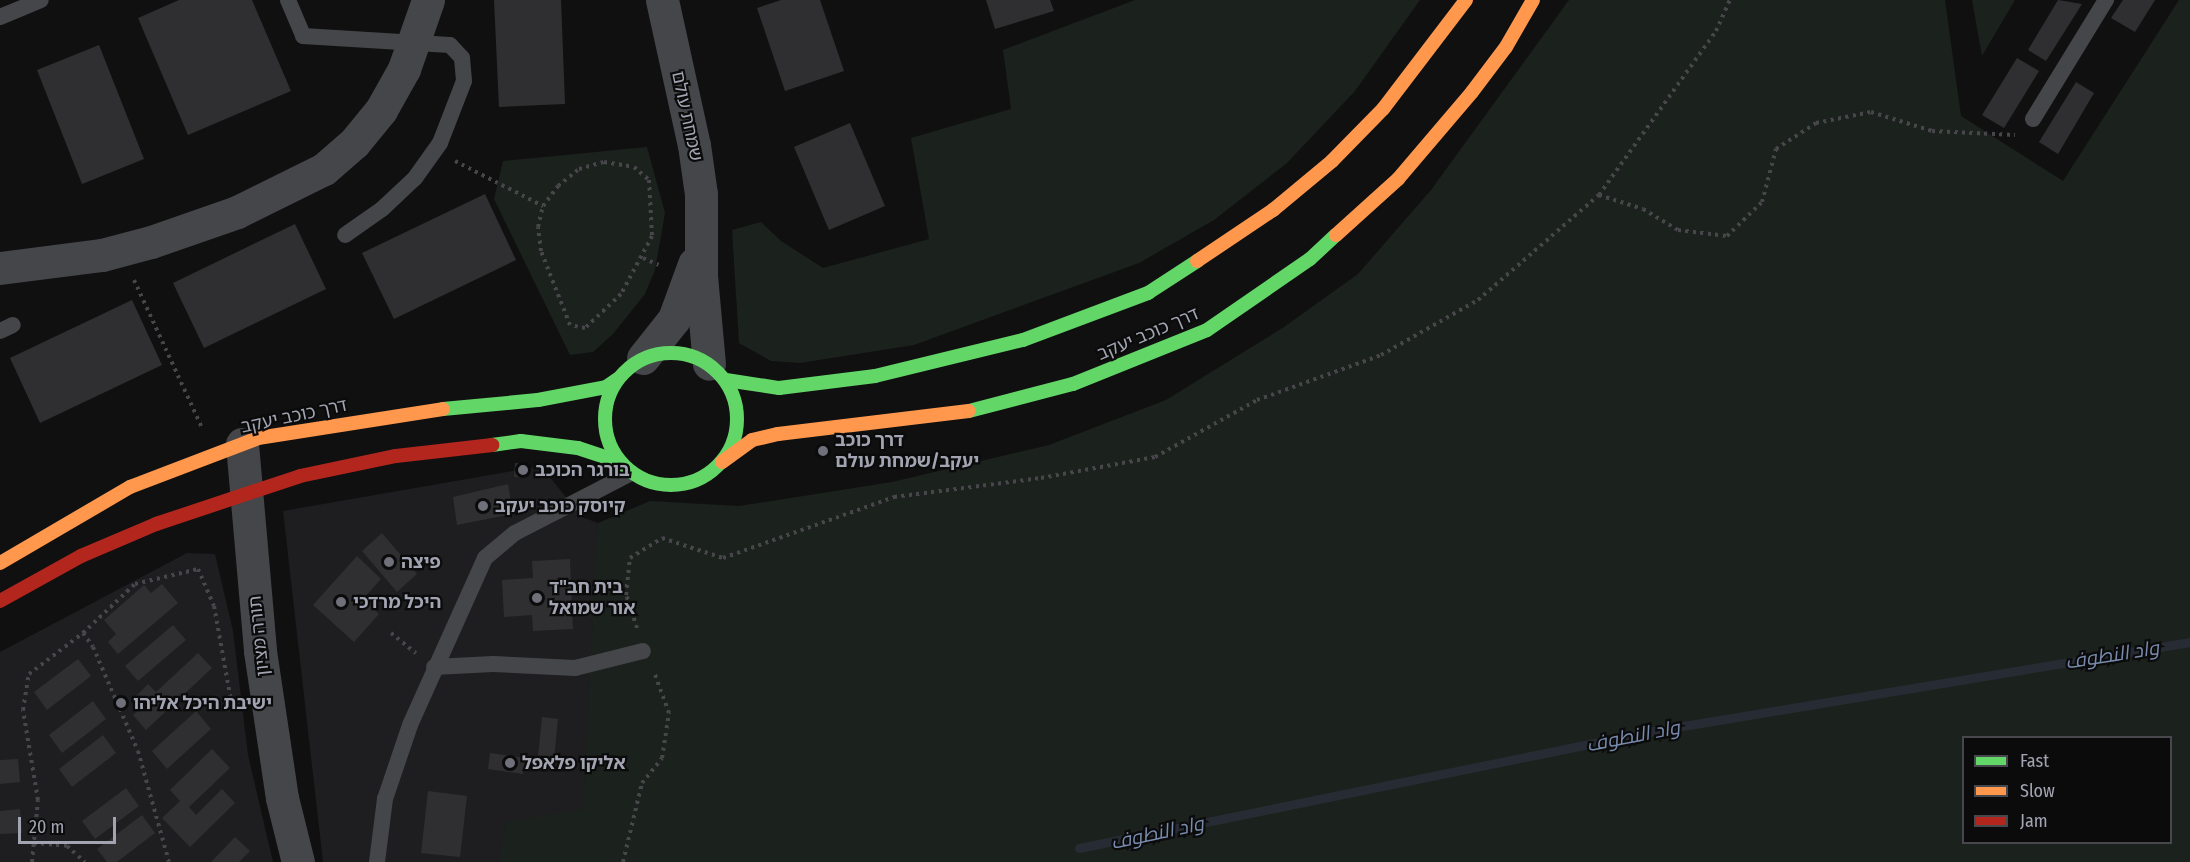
<!DOCTYPE html>
<html>
<head>
<meta charset="utf-8">
<style>
  body { margin:0 }
  #map { position:relative; width:2190px; height:862px; overflow:hidden; background:#101011; font-family:"Fira Sans Condensed",Cairo,"Noto Sans Hebrew",sans-serif }
  div>[style] { position:absolute }
  [style*='--x'] { left:calc(var(--x)*1px); top:calc(var(--y)*1px); width:calc(var(--w)*1px); rotate:calc(var(--a)*1deg) }
  .built>* { inset:0; background:#1e1d1f }
  .green>* { inset:0; background:#1b211c }
  .stream>* { height:9px; margin:-4.5px; padding:0 4.5px; transform-origin:4.5px; border-radius:4.5px; background:#272b33 }
  .building>* { inset:0; background:#2f2f31 }
  .path>* { height:4px; margin-top:-2px; transform-origin:0; background:repeating-linear-gradient(90deg,#46464b 0 3px,transparent 0 7.5px) }
  .lane>* { height:16px; margin:-8px; padding:0 8px; transform-origin:8px; border-radius:8px; background:#454649 }
  .street>* { height:33px; margin:-16.5px; padding:0 16.5px; transform-origin:16.5px; border-radius:16.5px; background:#454649 }
  .fast>* { height:14px; margin:-7px; padding:0 7px; transform-origin:7px; border-radius:7px; background:#63d668 }
  .fast>.ring { margin:-7px; padding:0; box-sizing:content-box; background:none; border:14px solid #63d668; border-radius:50% }
  .slow>* { height:14px; margin:-7px; padding:0 7px; transform-origin:7px; border-radius:7px; background:#ff974d }
  .jam>* { height:14px; margin:-7px; padding:0 7px; transform-origin:7px; border-radius:7px; background:#b3261e }
  .dots>* { width:16px; height:16px; translate:-50% -50%; box-sizing:border-box; border:3px solid #0b0b0c; border-radius:50% }
  span { translate:-50% -50%; white-space:nowrap; text-align:center; line-height:1.15; -webkit-text-stroke:4.5px #0b0b0c; paint-order:stroke }
  .street-label { font-size:18px; color:#a2a4b2 }
  .poi-label { font-size:18px; color:#a2a4b2; font-weight:700 }
  .left { translate:0 -50%; text-align:left }
  .water-label { font-size:20px; color:#798bad; font-style:italic }
  .legend { position:absolute; left:1962px; top:736px; width:210px; height:108px; box-sizing:border-box; background:#0b0b0c; border:2px solid #47484e; margin:0; padding:8px 10px; list-style:none; font-size:18px; color:#a2a4b2 }
  .legend li { display:flex; align-items:center; gap:12px; height:30px }
  .legend b { width:30px; border:2px solid #47484e }
  .scale { position:absolute; left:18px; top:817px; width:98px; height:27px; box-sizing:border-box; border:3px solid #a2a4b2; border-top:0; padding-left:8px; font-size:18px; line-height:21px; white-space:nowrap; color:#a2a4b2; -webkit-text-stroke:4px #0b0b0c; paint-order:stroke }
</style>
</head>
<body>
<div id="map">
  <div class="built">
    <div style="clip-path:polygon(541px 466px,582px 517px,684px 555px,708px 862px,323px 862px,283px 511px)"></div>
    <div style="clip-path:polygon(187px 553px,215px 554px,233px 631px,248px 755px,273px 862px,0 862px,0 652px)"></div>
  </div>
  <div class="green">
    <div style="clip-path:polygon(1135px 0,1420px 0,1355px 91px,1287px 163px,1214px 220px,1139px 263px,914px 345px,800px 363px,771px 361px,739px 343px,732px 230px,761px 222px,781px 241px,823px 268px,929px 239px,911px 138px,1011px 109px,1003px 50px)"></div>
    <div style="clip-path:polygon(evenodd,1569px 0,1945px 0,1961px 116px,2063px 181px,2179px 0,2190px 0,2190px 862px,499px 862px,506px 822px,583px 809px,598px 523px,650px 501px,739px 506px,892px 482px,1049px 445px,1166px 400px,1284px 327px,1358px 274px,1431px 190px,1569px 0,1964px 738px,2170px 738px,2170px 842px,1964px 842px,1964px 738px)"></div>
    <div style="clip-path:polygon(1972px 0,2015px 0,1982px 56px)"></div>
    <div style="clip-path:polygon(647px 147px,665px 213px,655px 270px,645px 294px,613px 334px,593px 352px,570px 355px,494px 199px,503px 161px)"></div>
  </div>
  <div class="stream">
    <div style="--x:1079;--y:848;--w:586;--a:-11.52"></div>
    <div style="--x:1653;--y:731;--w:544;--a:-9.41"></div>
  </div>
  <div class="building">
    <div style="clip-path:polygon(179px 0,252px 0,291px 91px,188px 135px,138px 18px)"></div>
    <div style="clip-path:polygon(494px 0,561px 0,565px 104px,499px 107px)"></div>
    <div style="clip-path:polygon(781px 0,820px 0,844px 71px,785px 91px,757px 8px)"></div>
    <div style="clip-path:polygon(986px 0,1050px 0,1054px 11px,995px 29px)"></div>
    <div style="clip-path:polygon(2058px 0,2082px 4px,2046px 61px,2028px 50px)"></div>
    <div style="clip-path:polygon(2123px 0,2155px 0,2135px 32px,2111px 18px)"></div>
    <div style="clip-path:polygon(99px 45px,144px 159px,82px 184px,37px 70px)"></div>
    <div style="clip-path:polygon(2017px 58px,2039px 71px,2004px 128px,1982px 115px)"></div>
    <div style="clip-path:polygon(2076px 82px,2094px 93px,2058px 154px,2039px 142px)"></div>
    <div style="clip-path:polygon(850px 123px,885px 206px,829px 230px,794px 147px)"></div>
    <div style="clip-path:polygon(485px 194px,516px 260px,394px 319px,362px 253px)"></div>
    <div style="clip-path:polygon(295px 224px,326px 289px,204px 348px,173px 283px)"></div>
    <div style="clip-path:polygon(132px 300px,162px 365px,40px 423px,10px 358px)"></div>
    <div style="clip-path:polygon(515px 463px,527px 464px,526px 478px,514px 477px)"></div>
    <div style="clip-path:polygon(508px 484px,513px 514px,457px 525px,453px 497px)"></div>
    <div style="clip-path:polygon(382px 533px,417px 574px,397px 592px,362px 551px)"></div>
    <div style="clip-path:polygon(357px 556px,381px 579px,363px 599px,379px 614px,354px 642px,313px 605px)"></div>
    <div style="clip-path:polygon(570px 559px,573px 629px,533px 631px,532px 615px,504px 617px,502px 580px,533px 578px,532px 561px)"></div>
    <div style="clip-path:polygon(162px 584px,178px 603px,118px 654px,108px 642px,116px 634px,104px 620px,144px 585px,151px 593px)"></div>
    <div style="clip-path:polygon(173px 625px,186px 640px,138px 681px,125px 666px)"></div>
    <div style="clip-path:polygon(198px 653px,212px 668px,146px 730px,133px 715px,142px 707px,134px 698px,148px 684px,156px 692px)"></div>
    <div style="clip-path:polygon(78px 659px,91px 676px,47px 710px,34px 692px)"></div>
    <div style="clip-path:polygon(93px 701px,106px 719px,62px 753px,49px 735px)"></div>
    <div style="clip-path:polygon(196px 711px,211px 729px,167px 769px,152px 751px)"></div>
    <div style="clip-path:polygon(542px 717px,558px 719px,553px 769px,537px 767px)"></div>
    <div style="clip-path:polygon(103px 735px,116px 753px,72px 787px,59px 769px)"></div>
    <div style="clip-path:polygon(212px 749px,230px 768px,189px 807px,196px 815px,222px 789px,235px 803px,190px 847px,162px 818px,180px 801px,170px 790px)"></div>
    <div style="clip-path:polygon(490px 753px,525px 758px,523px 774px,488px 769px)"></div>
    <div style="clip-path:polygon(18px 759px,20px 782px,0 784px,0 760px)"></div>
    <div style="clip-path:polygon(126px 788px,139px 806px,95px 839px,82px 821px)"></div>
    <div style="clip-path:polygon(428px 791px,467px 796px,460px 857px,421px 853px)"></div>
    <div style="clip-path:polygon(20px 809px,22px 833px,0 834px,0 811px)"></div>
    <div style="clip-path:polygon(142px 815px,155px 833px,117px 862px,107px 862px,97px 849px)"></div>
    <div style="clip-path:polygon(235px 837px,250px 851px,239px 862px,211px 862px)"></div>
  </div>
  <div class="path">
    <div style="--x:455;--y:161;--w:99;--a:27.1"></div>
    <div style="--x:604;--y:162;--w:30;--a:9"></div>
    <div style="--x:634;--y:167;--w:20;--a:41"></div>
    <div style="--x:649;--y:180;--w:56;--a:86.9"></div>
    <div style="--x:652;--y:236;--w:66;--a:118.1"></div>
    <div style="--x:621;--y:294;--w:50;--a:136.6"></div>
    <div style="--x:585;--y:328;--w:15;--a:-169"></div>
    <div style="--x:570;--y:325;--w:79;--a:-111.4"></div>
    <div style="--x:541;--y:251;--w:24;--a:-97"></div>
    <div style="--x:538;--y:227;--w:22;--a:-77"></div>
    <div style="--x:543;--y:206;--w:25;--a:-53"></div>
    <div style="--x:558;--y:186;--w:27;--a:-39"></div>
    <div style="--x:579;--y:169;--w:26;--a:-16"></div>
    <div style="--x:1599;--y:195;--w:46;--a:17.7"></div>
    <div style="--x:1643;--y:209;--w:41;--a:31"></div>
    <div style="--x:1678;--y:230;--w:49;--a:7"></div>
    <div style="--x:1727;--y:236;--w:49;--a:-44.2"></div>
    <div style="--x:1762;--y:202;--w:55;--a:-75.2"></div>
    <div style="--x:1776;--y:149;--w:48;--a:-33"></div>
    <div style="--x:1816;--y:123;--w:56;--a:-11.3"></div>
    <div style="--x:1871;--y:112;--w:64;--a:17.3"></div>
    <div style="--x:1932;--y:131;--w:83;--a:2.8"></div>
    <div style="--x:643;--y:258;--w:17;--a:24"></div>
    <div style="--x:134;--y:280;--w:161;--a:65.3"></div>
    <div style="--x:637;--y:628;--w:35;--a:-108"></div>
    <div style="--x:626;--y:595;--w:37;--a:-84"></div>
    <div style="--x:630;--y:558;--w:38;--a:-32"></div>
    <div style="--x:662;--y:538;--w:64;--a:18.2"></div>
    <div style="--x:723;--y:558;--w:182;--a:-19.6"></div>
    <div style="--x:894;--y:497;--w:148;--a:-7.4"></div>
    <div style="--x:1041;--y:478;--w:116;--a:-10.4"></div>
    <div style="--x:1155;--y:457;--w:117;--a:-29.2"></div>
    <div style="--x:1257;--y:400;--w:132;--a:-19.9"></div>
    <div style="--x:1381;--y:355;--w:112;--a:-29.6"></div>
    <div style="--x:1478;--y:300;--w:160;--a:-41"></div>
    <div style="--x:1599;--y:195;--w:201;--a:-54.5"></div>
    <div style="--x:1716;--y:31;--w:34;--a:-66"></div>
    <div style="--x:83;--y:633;--w:17;--a:54"></div>
    <div style="--x:93;--y:647;--w:113;--a:66.6"></div>
    <div style="--x:138;--y:751;--w:115;--a:74.4"></div>
    <div style="--x:391;--y:633;--w:32;--a:39"></div>
    <div style="--x:34;--y:843;--w:33;--a:5"></div>
    <div style="--x:67;--y:846;--w:24;--a:42"></div>
    <div style="--x:32;--y:862;--w:62;--a:-84.5"></div>
    <div style="--x:38;--y:800;--w:91;--a:-99.5"></div>
    <div style="--x:23;--y:710;--w:36;--a:-81"></div>
    <div style="--x:29;--y:674;--w:68;--a:-37.2"></div>
    <div style="--x:83;--y:633;--w:71;--a:-43.3"></div>
    <div style="--x:135;--y:584;--w:65;--a:-13.4"></div>
    <div style="--x:198;--y:569;--w:40;--a:66.6"></div>
    <div style="--x:214;--y:606;--w:102;--a:79.8"></div>
    <div style="--x:623;--y:862;--w:81;--a:-76.5"></div>
    <div style="--x:642;--y:783;--w:32;--a:-51"></div>
    <div style="--x:662;--y:758;--w:46;--a:-81.2"></div>
    <div style="--x:669;--y:713;--w:44;--a:-110.1"></div>
  </div>
  <div class="lane">
    <div style="--x:288;--y:0;--w:39;--a:67"></div>
    <div style="--x:303;--y:36;--w:147;--a:3.5"></div>
    <div style="--x:450;--y:45;--w:18;--a:47"></div>
    <div style="--x:462;--y:58;--w:23;--a:85"></div>
    <div style="--x:464;--y:81;--w:66;--a:111.2"></div>
    <div style="--x:440;--y:143;--w:43;--a:125.5"></div>
    <div style="--x:415;--y:178;--w:45;--a:136.8"></div>
    <div style="--x:382;--y:209;--w:45;--a:144.9"></div>
    <div style="--x:0;--y:17;--w:44;--a:-22.5"></div>
    <div style="--x:2033;--y:119;--w:140;--a:-58.5"></div>
    <div style="--x:0;--y:331;--w:14;--a:-25"></div>
    <div style="--x:434;--y:667;--w:59;--a:-2.9"></div>
    <div style="--x:493;--y:664;--w:82;--a:2.8"></div>
    <div style="--x:575;--y:668;--w:70;--a:-14"></div>
    <div style="--x:377;--y:862;--w:64;--a:-82.8"></div>
    <div style="--x:385;--y:799;--w:78;--a:-71.3"></div>
    <div style="--x:410;--y:725;--w:183;--a:-65.8"></div>
    <div style="--x:485;--y:558;--w:39;--a:-40"></div>
    <div style="--x:515;--y:533;--w:131;--a:-27.3"></div>
  </div>
  <div class="street">
    <div style="--x:662;--y:0;--w:148;--a:77.6"></div>
    <div style="--x:694;--y:145;--w:49;--a:81.9"></div>
    <div style="--x:701;--y:194;--w:82;--a:90"></div>
    <div style="--x:701;--y:276;--w:88;--a:84.8"></div>
    <div style="--x:0;--y:268;--w:103;--a:-7.3"></div>
    <div style="--x:102;--y:255;--w:51;--a:-14.9"></div>
    <div style="--x:151;--y:242;--w:91;--a:-19.2"></div>
    <div style="--x:237;--y:212;--w:97;--a:-26.3"></div>
    <div style="--x:324;--y:169;--w:40;--a:-41"></div>
    <div style="--x:354;--y:143;--w:43;--a:-50.7"></div>
    <div style="--x:381;--y:110;--w:47;--a:-60.7"></div>
    <div style="--x:404;--y:69;--w:73;--a:-70.8"></div>
    <div style="--x:643;--y:358;--w:50;--a:-51.5"></div>
    <div style="--x:674;--y:319;--w:59;--a:-70"></div>
    <div style="--x:242;--y:444;--w:208;--a:85"></div>
    <div style="--x:260;--y:651;--w:149;--a:81.5"></div>
    <div style="--x:282;--y:798;--w:66;--a:76"></div>
  </div>
  <div class="fast">
    <div class="ring" style="left:605px;top:353px;width:118px;height:118px"></div>
    <div style="--x:726;--y:380;--w:54;--a:8.6"></div>
    <div style="--x:779;--y:388;--w:97;--a:-7.1"></div>
    <div style="--x:875;--y:376;--w:152;--a:-13.7"></div>
    <div style="--x:1023;--y:340;--w:134;--a:-20.6"></div>
    <div style="--x:1148;--y:293;--w:59;--a:-33.1"></div>
    <div style="--x:443;--y:409;--w:95;--a:-5.4"></div>
    <div style="--x:538;--y:400;--w:69;--a:-10.8"></div>
    <div style="--x:606;--y:387;--w:14;--a:-34"></div>
    <div style="--x:969;--y:411;--w:107;--a:-14.6"></div>
    <div style="--x:1073;--y:384;--w:144;--a:-21.9"></div>
    <div style="--x:1207;--y:330;--w:125;--a:-34.6"></div>
    <div style="--x:1310;--y:259;--w:35;--a:-43"></div>
    <div style="--x:492;--y:445;--w:29;--a:-8"></div>
    <div style="--x:521;--y:441;--w:57;--a:7"></div>
    <div style="--x:578;--y:448;--w:44;--a:18.4"></div>
  </div>
  <div class="slow">
    <div style="--x:1336;--y:235;--w:84;--a:-42.1"></div>
    <div style="--x:1398;--y:179;--w:114;--a:-49.6"></div>
    <div style="--x:1472;--y:92;--w:56;--a:-52.9"></div>
    <div style="--x:1506;--y:47;--w:54;--a:-60.1"></div>
    <div style="--x:1197;--y:261;--w:92;--a:-33.9"></div>
    <div style="--x:1273;--y:210;--w:77;--a:-39.7"></div>
    <div style="--x:1332;--y:161;--w:73;--a:-45.6"></div>
    <div style="--x:1383;--y:109;--w:137;--a:-52.7"></div>
    <div style="--x:722;--y:462;--w:37;--a:-36"></div>
    <div style="--x:752;--y:440;--w:27;--a:-13"></div>
    <div style="--x:778;--y:434;--w:192;--a:-6.9"></div>
    <div style="--x:0;--y:563;--w:151;--a:-30.3"></div>
    <div style="--x:130;--y:487;--w:137;--a:-20.9"></div>
    <div style="--x:258;--y:438;--w:187;--a:-8.9"></div>
  </div>
  <div class="jam">
    <div style="--x:0;--y:601;--w:93;--a:-29.1"></div>
    <div style="--x:81;--y:556;--w:82;--a:-23.1"></div>
    <div style="--x:156;--y:524;--w:152;--a:-18.4"></div>
    <div style="--x:300;--y:476;--w:98;--a:-11.8"></div>
    <div style="--x:396;--y:456;--w:97;--a:-6.5"></div>
  </div>
  <div class="dots">
    <div style="left:823px;top:451px;background:#6f707a"></div>
    <div style="left:523px;top:470px;background:#6f707a"></div>
    <div style="left:483px;top:506px;background:#6f707a"></div>
    <div style="left:389px;top:562px;background:#6f707a"></div>
    <div style="left:537px;top:598px;background:#6f707a"></div>
    <div style="left:341px;top:602px;background:#6f707a"></div>
    <div style="left:121px;top:703px;background:#6f707a"></div>
    <div style="left:510px;top:763px;background:#6f707a"></div>
  </div>
  <div class="street-label">
    <span style="left:687px;top:116px;rotate:78deg">שמחת עולם</span>
    <span style="left:1148px;top:334px;rotate:-23deg">דרך כוכב יעקב</span>
    <span style="left:294px;top:416px;rotate:-12deg">דרך כוכב יעקב</span>
    <span style="left:259px;top:636px;rotate:-96deg">תורה מציון</span>
  </div>
  <div class="poi-label">
    <span class="left" style="left:835px;top:451px">דרך כוכב<br>יעקב/שמחת עולם</span>
    <span class="left" style="left:535px;top:470px">בורגר הכוכב</span>
    <span class="left" style="left:495px;top:506px">קיוסק כוכב יעקב</span>
    <span class="left" style="left:401px;top:562px">פיצה</span>
    <span class="left" style="left:549px;top:598px">בית חב"ד<br>אור שמואל</span>
    <span class="left" style="left:353px;top:602px">היכל מרדכי</span>
    <span class="left" style="left:133px;top:703px">ישיבת היכל אליהו</span>
    <span class="left" style="left:522px;top:763px">אליקו פלאפל</span>
  </div>
  <div class="water-label">
    <span style="left:2112px;top:655px;rotate:-9deg">واد النطوف</span>
    <span style="left:1633px;top:736px;rotate:-11deg">واد النطوف</span>
    <span style="left:1157px;top:833px;rotate:-12deg">واد النطوف</span>
  </div>
  <ul class="legend">
  <li><b style="height:8px;background:#63d668"></b>Fast</li>
  <li><b style="height:8px;background:#ff974d"></b>Slow</li>
  <li><b style="height:8px;background:#b3261e"></b>Jam</li>
  </ul>
  <div class="scale">20 m</div>
</div>
</body>
</html>
